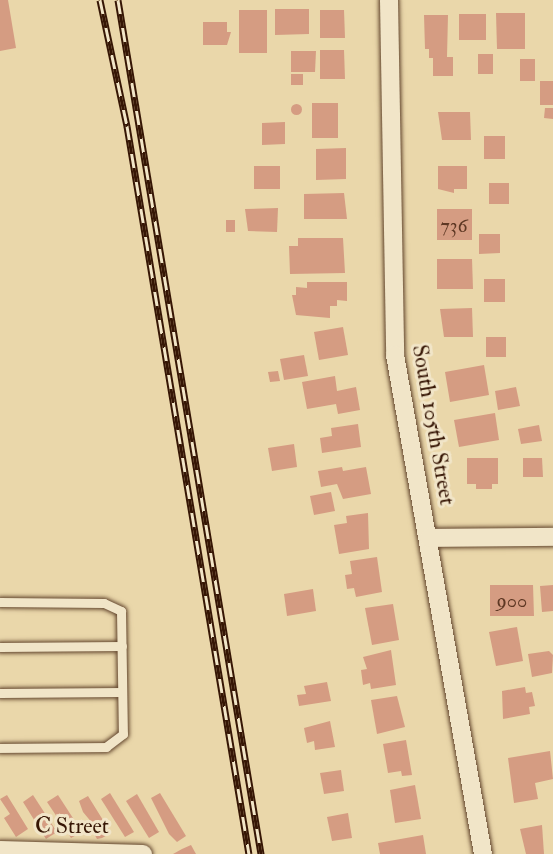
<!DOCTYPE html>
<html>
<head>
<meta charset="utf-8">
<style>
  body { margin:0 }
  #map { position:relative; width:553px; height:854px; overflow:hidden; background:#ead7aa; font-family:"IM FELL Double Pica",serif }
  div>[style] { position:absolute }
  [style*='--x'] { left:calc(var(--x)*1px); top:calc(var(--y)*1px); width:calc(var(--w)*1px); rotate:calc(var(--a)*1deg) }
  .building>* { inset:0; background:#d59c82 }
  .round { border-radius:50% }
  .roads { filter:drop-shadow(0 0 2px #63462e) drop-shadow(0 0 2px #63462e) }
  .lane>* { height:9px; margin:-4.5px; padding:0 4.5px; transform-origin:4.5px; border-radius:4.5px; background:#f1e5c8 }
  .street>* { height:18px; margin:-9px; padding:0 9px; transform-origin:9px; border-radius:9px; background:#f1e5c8 }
  .rail>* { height:7px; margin-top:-3.5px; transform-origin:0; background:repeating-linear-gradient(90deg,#f1e5c8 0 14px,#361605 0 28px); box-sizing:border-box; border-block:2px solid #361605 }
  span { translate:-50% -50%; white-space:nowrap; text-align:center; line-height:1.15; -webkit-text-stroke:6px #f1e5c8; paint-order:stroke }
  .number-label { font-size:20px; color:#5e3824 }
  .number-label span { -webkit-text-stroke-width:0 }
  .street-label { font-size:22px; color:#361605 }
</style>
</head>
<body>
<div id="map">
  <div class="building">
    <div style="clip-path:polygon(0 0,8px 0,16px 48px,0 51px)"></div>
    <div style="clip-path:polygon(275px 9px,309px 9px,309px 34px,275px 35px)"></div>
    <div style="clip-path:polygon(239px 10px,267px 10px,267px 53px,239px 53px)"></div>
    <div style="clip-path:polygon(320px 10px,344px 10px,345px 38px,320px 38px)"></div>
    <div style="clip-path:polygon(496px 13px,525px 13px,525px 49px,497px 49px)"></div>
    <div style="clip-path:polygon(459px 14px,486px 14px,486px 40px,459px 40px)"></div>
    <div style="clip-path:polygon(424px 15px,448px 15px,447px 57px,453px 57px,453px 76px,433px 76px,433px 58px,429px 58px,429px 49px,425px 49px)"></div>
    <div style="clip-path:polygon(203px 22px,227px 22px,227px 32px,231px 32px,227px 45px,203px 45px)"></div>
    <div style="clip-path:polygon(320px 50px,344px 50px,345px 79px,320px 79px)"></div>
    <div style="clip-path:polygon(291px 51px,316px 51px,315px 72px,291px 72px)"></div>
    <div style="clip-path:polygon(478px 54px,493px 54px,493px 74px,478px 74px)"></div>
    <div style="clip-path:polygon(520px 59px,535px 59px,535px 81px,520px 81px)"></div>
    <div style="clip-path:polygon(291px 74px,303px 74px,303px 85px,291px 85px)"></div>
    <div style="clip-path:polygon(540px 81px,553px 81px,553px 105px,540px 105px)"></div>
    <div style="clip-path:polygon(312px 103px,338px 103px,338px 138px,312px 138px)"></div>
    <div class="round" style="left:290.5px;top:103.5px;width:11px;height:11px"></div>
    <div style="clip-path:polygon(545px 108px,553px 108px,553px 119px,544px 118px)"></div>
    <div style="clip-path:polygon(438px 112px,470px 112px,471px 140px,442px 140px)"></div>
    <div style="clip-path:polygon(285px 122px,285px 144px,262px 145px,262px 123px)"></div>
    <div style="clip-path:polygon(484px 136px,505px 136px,505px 159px,484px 159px)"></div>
    <div style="clip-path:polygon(346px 148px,346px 179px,316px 180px,316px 149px)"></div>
    <div style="clip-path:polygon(254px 166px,280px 166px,280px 189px,254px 189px)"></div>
    <div style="clip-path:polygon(438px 166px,467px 166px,467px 189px,454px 189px,454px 193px,438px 189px)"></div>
    <div style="clip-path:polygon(489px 183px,509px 183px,509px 204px,489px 204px)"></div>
    <div style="clip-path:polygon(344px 193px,347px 219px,304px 219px,304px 194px)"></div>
    <div style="clip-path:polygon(278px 208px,277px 232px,248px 231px,245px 209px)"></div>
    <div style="clip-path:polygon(437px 209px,472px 209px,472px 240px,437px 240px)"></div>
    <div style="clip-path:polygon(226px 220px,235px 220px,235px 232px,226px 232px)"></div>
    <div style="clip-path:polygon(479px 234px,500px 234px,500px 253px,479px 254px)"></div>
    <div style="clip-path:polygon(298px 238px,343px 238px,345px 273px,290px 274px,289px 246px,298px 246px)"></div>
    <div style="clip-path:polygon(437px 259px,472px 259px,473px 289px,437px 289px)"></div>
    <div style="clip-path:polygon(484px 279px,505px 279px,505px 302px,484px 302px)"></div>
    <div style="clip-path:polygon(307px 282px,347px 282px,347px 301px,337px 300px,337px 306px,330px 306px,330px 318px,296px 315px,292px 295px,296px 295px,296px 287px,307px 288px)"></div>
    <div style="clip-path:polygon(472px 308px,473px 337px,444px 337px,440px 309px)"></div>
    <div style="clip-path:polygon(343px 327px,348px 355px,319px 360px,314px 332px)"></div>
    <div style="clip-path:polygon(486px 337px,506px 337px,506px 357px,486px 357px)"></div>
    <div style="clip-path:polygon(304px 355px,308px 376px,284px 380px,280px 359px)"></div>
    <div style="clip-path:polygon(484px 365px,489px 395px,450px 402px,445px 372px)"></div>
    <div style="clip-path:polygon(278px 371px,280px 381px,270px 382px,268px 372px)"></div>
    <div style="clip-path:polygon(335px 376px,337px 391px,356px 387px,360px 410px,338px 414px,336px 404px,307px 409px,302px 382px)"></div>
    <div style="clip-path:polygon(516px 387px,520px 406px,498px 410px,495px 391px)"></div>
    <div style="clip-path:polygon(495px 413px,499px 440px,459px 447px,454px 420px)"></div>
    <div style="clip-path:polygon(358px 424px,361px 447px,322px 453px,320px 438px,332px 436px,331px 428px)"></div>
    <div style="clip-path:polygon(539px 425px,542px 441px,521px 444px,518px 429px)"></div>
    <div style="clip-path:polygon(294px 444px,297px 467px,272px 471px,268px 448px)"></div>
    <div style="clip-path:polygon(467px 458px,498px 458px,498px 484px,492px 484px,492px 489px,476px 489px,476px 484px,467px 484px)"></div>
    <div style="clip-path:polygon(523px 458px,542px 458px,543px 477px,523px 477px)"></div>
    <div style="clip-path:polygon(342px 467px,343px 471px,366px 467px,371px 494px,343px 499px,337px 484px,321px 487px,318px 471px)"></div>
    <div style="clip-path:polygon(331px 492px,335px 511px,314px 515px,310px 496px)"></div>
    <div style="clip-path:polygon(368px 513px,369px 549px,339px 554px,334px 525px,347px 523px,346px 516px)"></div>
    <div style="clip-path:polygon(377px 557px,382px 592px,356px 597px,354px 588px,347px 589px,345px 575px,352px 574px,350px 561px)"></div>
    <div style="clip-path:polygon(490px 585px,533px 585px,534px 616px,490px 616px)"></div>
    <div style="clip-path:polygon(553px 585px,553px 611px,542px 612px,540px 586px)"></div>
    <div style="clip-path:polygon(313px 589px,316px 611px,287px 616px,284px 594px)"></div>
    <div style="clip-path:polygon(393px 604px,399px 640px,372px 645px,365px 608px)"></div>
    <div style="clip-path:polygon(517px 627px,523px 661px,496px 666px,489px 632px)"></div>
    <div style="clip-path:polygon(391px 650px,396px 685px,371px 689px,370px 683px,363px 685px,361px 670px,367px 669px,363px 657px)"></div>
    <div style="clip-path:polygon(549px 651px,553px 655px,552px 673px,532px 677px,528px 654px)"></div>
    <div style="clip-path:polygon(327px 682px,331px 701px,299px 706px,297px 695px,306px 694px,304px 686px)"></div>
    <div style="clip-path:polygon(525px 687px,526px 693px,532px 692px,535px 706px,529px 707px,530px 714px,503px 719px,502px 691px)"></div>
    <div style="clip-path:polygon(397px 696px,405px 727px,377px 734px,371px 700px)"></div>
    <div style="clip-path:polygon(330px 721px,335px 747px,315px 750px,314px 741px,307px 743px,304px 728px)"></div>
    <div style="clip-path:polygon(406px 740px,412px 775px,402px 776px,401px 771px,388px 773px,383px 744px)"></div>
    <div style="clip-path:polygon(550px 751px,553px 779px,535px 783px,538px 799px,514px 803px,508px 758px)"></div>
    <div style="clip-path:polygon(341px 770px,344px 791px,324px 794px,320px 773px)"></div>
    <div style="clip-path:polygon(415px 785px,421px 819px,395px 823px,390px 790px)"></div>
    <div style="clip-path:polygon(110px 793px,134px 832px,125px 837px,101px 799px)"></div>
    <div style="clip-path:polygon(160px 793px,186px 836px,177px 842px,169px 834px,151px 798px)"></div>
    <div style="clip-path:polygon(137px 794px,159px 832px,149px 838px,126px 801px)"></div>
    <div style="clip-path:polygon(7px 795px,28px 829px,16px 837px,4px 818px,10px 814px,0 799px)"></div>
    <div style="clip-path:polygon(33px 795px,57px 832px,46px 839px,23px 802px)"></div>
    <div style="clip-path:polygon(58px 795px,82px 832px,71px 838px,47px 802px)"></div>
    <div style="clip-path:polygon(88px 796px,111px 833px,102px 838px,97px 839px,90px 826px,93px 824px,83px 812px,79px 801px)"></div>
    <div style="clip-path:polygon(348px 813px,352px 838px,332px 841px,327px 817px)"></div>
    <div style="clip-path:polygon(542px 825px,544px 854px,526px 854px,520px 829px)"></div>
    <div style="clip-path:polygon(423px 835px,426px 854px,380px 854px,378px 843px)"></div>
    <div style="clip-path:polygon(191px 845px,196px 854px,173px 854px,182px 849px)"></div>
  </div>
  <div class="roads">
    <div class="lane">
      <div style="--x:0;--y:602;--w:104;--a:0.6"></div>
      <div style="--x:104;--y:603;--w:19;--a:25"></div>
      <div style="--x:121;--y:611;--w:123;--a:89.1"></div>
      <div style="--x:123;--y:734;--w:21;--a:143"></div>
      <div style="--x:106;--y:747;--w:106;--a:179.5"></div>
      <div style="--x:0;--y:647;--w:122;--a:-0.5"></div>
      <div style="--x:0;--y:693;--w:122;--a:-0.5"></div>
    </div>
    <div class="street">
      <div style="--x:389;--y:0;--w:355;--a:89"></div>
      <div style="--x:395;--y:355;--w:507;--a:80"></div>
      <div style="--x:429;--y:538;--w:124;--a:-0.5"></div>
      <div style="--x:0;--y:850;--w:143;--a:1.6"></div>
    </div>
  </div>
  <div class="rail">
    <div style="--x:100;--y:0;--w:129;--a:77.9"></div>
    <div style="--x:127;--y:126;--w:738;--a:80.49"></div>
    <div style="--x:118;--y:0;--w:866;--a:80.49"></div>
  </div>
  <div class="number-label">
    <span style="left:454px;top:225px">736</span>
    <span style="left:512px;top:600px">900</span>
  </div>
  <div class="street-label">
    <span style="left:433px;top:425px;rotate:80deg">South 105th Street</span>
    <span style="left:72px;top:827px">C Street</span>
  </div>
</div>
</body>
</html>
